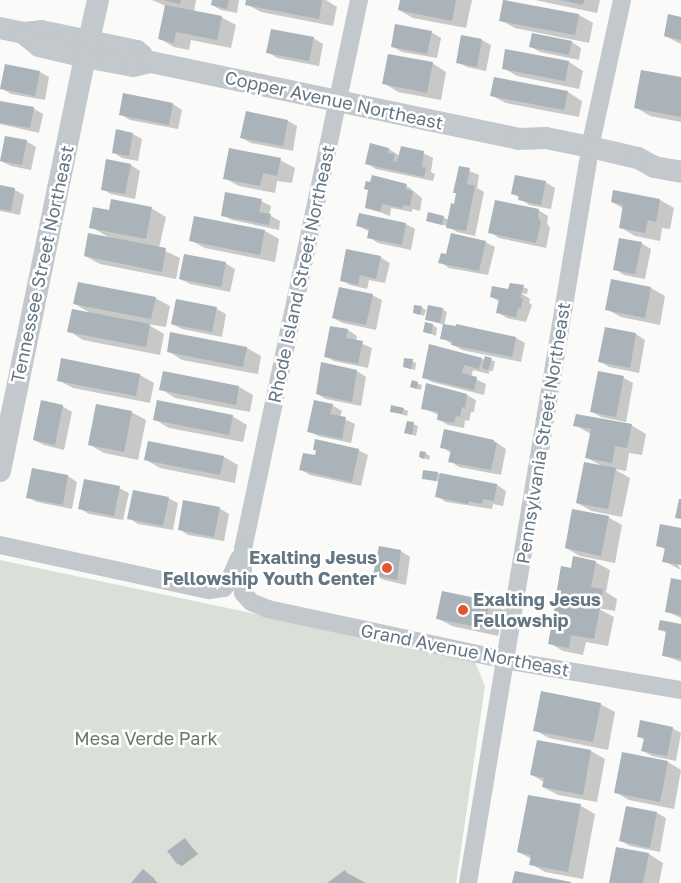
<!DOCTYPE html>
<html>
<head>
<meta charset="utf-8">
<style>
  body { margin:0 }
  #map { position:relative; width:681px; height:883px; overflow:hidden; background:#fafaf8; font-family:"Golos Text",sans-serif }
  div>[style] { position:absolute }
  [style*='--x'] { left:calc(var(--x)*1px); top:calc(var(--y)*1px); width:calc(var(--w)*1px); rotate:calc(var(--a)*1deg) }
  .green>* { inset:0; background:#dadfd7 }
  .shadow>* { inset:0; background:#0003 }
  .building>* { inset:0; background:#aab3b9 }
  .minor>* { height:18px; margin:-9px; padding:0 9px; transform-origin:9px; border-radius:9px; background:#c3c8cc }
  .tertiary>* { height:22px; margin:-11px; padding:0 11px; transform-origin:11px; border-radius:11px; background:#c3c8cc }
  .dots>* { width:14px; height:14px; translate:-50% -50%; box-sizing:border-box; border:2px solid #fff; border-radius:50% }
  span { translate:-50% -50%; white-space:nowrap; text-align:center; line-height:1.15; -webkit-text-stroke:5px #fff; paint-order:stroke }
  .street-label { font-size:18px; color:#657683 }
  .poi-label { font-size:18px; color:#657683; font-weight:700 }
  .right { translate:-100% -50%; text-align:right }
  .left { translate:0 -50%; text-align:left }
  .park-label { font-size:18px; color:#687a64 }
</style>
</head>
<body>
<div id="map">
  <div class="green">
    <div style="clip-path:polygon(0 560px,474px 660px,485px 686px,456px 883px,0 883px)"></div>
  </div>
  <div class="shadow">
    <div style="clip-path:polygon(152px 0,196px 0,194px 12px,221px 17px,236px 25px,231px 48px,191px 40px,189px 50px,174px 47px,160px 39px,166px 6px)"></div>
    <div style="clip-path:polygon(213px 0,239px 0,237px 13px,221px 10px,212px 5px)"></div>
    <div style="clip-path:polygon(247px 0,326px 0,337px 7px,333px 26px,261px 12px,246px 4px)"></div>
    <div style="clip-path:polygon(401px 0,472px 0,466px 28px,413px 18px,399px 10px)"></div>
    <div style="clip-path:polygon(504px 0,579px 15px,593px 23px,589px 43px,515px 28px,500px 20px)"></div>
    <div style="clip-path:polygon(535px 0,600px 0,597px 13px)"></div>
    <div style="clip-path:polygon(681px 18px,681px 44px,665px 36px)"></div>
    <div style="clip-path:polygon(431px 32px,441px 38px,437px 58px,402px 52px,392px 46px)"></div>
    <div style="clip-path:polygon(533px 35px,572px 42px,581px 48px,579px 60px,540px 52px,531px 47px)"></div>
    <div style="clip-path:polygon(313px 38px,323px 44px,319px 66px,277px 58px,268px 52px)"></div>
    <div style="clip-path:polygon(482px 40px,491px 45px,486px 71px,467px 67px,457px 62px)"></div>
    <div style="clip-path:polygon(569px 62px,583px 71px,579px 89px,517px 76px,503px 68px)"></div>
    <div style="clip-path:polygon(432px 63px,446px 72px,441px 100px,398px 92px,384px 83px)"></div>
    <div style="clip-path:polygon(40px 72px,49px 77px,45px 100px,11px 94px,1px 88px)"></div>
    <div style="clip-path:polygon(681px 79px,681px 122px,650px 116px,635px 107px)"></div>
    <div style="clip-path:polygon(568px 92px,582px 101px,579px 117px,506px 103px,491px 95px)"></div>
    <div style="clip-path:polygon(0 102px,33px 108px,43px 114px,39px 133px,0 124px)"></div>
    <div style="clip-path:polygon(173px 104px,182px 110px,178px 129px,130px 120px,120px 114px)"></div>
    <div style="clip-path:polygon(247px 113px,288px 121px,297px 126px,293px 151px,251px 143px,242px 138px)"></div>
    <div style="clip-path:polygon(133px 134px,142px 139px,138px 161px,122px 158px,113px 152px)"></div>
    <div style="clip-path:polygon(26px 141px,36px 147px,31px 170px,11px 166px,1px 161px)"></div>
    <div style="clip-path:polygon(389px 149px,400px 156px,423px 153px,433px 158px,431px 172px,435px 174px,433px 181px,376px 169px,366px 163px)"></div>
    <div style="clip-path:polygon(280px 160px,295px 168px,292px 183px,277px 181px,275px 193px,239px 186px,224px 178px)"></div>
    <div style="clip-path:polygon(131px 165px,140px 171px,135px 199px,111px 194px,102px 189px)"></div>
    <div style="clip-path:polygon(460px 167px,479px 175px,477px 188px,484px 192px,475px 236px,457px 232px,447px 226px,427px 221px,443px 217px,449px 220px,455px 205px)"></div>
    <div style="clip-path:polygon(545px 182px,555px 188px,551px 209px,529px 205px,513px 193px)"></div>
    <div style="clip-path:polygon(406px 185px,422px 198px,420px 211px,412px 209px,412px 212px,391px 208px,390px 216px,366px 207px,369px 191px,365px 188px)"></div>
    <div style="clip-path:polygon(0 187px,15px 190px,24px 195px,20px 215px,0 211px)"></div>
    <div style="clip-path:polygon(660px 200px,674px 208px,670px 229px,662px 228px,660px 241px,635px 236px,620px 227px,624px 209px,612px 202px)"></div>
    <div style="clip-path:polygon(261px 201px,271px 206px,269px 215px,280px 221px,279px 230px,232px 220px,222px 215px)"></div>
    <div style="clip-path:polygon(151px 208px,166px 217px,159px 248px,180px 258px,176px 279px,100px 264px,85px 256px,110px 238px,91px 227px,110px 212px)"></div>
    <div style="clip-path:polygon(538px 210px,548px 216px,547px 223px,550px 228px,546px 248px,499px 238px,490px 232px)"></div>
    <div style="clip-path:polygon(360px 214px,406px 224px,415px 229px,411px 250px,378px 243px,369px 237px,370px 232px,357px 225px)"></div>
    <div style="clip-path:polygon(265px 231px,279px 239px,275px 262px,205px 248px,190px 240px)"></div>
    <div style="clip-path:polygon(485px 242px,495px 247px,488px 275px,449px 268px,440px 262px,447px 256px)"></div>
    <div style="clip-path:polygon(641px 243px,651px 249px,645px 279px,624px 275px,615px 269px)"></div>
    <div style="clip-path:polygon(380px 257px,390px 263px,385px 283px,369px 280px,367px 289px,350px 285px,341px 280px)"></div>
    <div style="clip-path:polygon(225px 263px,235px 269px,230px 292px,190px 284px,180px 279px)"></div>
    <div style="clip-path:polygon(523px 287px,528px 289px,527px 294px,521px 293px,530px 299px,529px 303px,532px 305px,526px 322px,507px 318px,497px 312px,499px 301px,491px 297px)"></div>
    <div style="clip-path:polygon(651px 288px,665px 296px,660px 325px,621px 317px,606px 309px)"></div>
    <div style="clip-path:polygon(372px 295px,382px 300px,376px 330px,343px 323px,333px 318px)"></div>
    <div style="clip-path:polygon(155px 298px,170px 306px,166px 327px,147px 324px,164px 334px,160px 355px,83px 340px,69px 331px,92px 314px,75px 304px)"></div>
    <div style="clip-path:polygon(421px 307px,426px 310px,424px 316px,414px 312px)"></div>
    <div style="clip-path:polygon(217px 309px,226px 314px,222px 337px,182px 329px,172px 324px)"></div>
    <div style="clip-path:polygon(443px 309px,447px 312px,444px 326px,516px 338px,525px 343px,521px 362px,462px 350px,442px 338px,444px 325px,427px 319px)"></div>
    <div style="clip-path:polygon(433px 325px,437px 328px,436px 336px,424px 331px)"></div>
    <div style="clip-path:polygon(331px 327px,348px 330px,357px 336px,356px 341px,372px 348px,368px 368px,334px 361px,325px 356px)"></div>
    <div style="clip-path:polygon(606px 328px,636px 334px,645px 340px,639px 373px,609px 367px,599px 361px)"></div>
    <div style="clip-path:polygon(171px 333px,247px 348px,261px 356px,258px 374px,182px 360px,168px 351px)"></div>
    <div style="clip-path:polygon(481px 359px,495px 361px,493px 371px,489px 371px,489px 374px,473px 370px,471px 377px,486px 384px,484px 395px,432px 382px,423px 377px)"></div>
    <div style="clip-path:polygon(412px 361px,416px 363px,415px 370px,404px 367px)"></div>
    <div style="clip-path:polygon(357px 371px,366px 377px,361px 406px,326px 399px,317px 394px)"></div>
    <div style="clip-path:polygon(164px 372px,239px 387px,253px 395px,250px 412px,175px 398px,161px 389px)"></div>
    <div style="clip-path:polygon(140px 375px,154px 383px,150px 403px,73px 388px,58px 380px)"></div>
    <div style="clip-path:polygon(624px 378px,633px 383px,626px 422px,601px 417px,591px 411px)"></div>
    <div style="clip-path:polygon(413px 382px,422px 385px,421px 390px,412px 387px)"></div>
    <div style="clip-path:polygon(467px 395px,476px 400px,474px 412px,471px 412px,469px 421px,465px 420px,464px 428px,448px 425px,438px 419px,439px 415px,422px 408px)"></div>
    <div style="clip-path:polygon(332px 405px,342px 411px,340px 417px,355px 424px,351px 443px,318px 436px,309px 431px)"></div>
    <div style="clip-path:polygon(62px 406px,72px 412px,64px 450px,44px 445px,34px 440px)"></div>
    <div style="clip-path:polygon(403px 409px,408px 411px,407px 416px,391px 411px)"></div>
    <div style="clip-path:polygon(131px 412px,146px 420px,138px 460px,104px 453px,90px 445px)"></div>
    <div style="clip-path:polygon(232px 416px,247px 425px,243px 442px,169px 428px,154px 419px)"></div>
    <div style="clip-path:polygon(408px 422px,418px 426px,416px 436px,405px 432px)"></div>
    <div style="clip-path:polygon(575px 425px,631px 425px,646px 434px,642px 455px,629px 453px,626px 471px,614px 469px,630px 478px,622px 517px,592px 511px,577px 503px,602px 466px,587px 458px,591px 434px)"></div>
    <div style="clip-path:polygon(494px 441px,506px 449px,501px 475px,459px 467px,450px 461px,451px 453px,442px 447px)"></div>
    <div style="clip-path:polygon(149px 443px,224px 457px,238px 465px,235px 483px,160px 468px,146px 460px)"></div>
    <div style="clip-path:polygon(314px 449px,358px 450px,368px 455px,361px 486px,310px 475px,300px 469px,316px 457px,317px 451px)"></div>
    <div style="clip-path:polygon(425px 453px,430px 456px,429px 460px,420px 457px)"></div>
    <div style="clip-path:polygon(33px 470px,68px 476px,77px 482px,72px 509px,37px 502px,28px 497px)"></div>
    <div style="clip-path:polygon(437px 473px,497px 485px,506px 491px,503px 506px,493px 504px,492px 509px,446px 502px,437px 496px,440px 482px,423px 478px)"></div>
    <div style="clip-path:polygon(119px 488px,129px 493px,123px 520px,89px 514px,79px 508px)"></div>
    <div style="clip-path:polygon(168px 498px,178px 503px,173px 530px,138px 524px,129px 518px)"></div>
    <div style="clip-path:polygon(219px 508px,229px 514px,224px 541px,188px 535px,179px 529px)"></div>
    <div style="clip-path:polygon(608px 517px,622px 525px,615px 563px,580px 556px,566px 548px)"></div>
    <div style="clip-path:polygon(681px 529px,681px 564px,677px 563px,681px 570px,664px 561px,666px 550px,657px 545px)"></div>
    <div style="clip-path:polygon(401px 551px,410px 557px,406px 585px,384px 580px,374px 575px)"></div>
    <div style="clip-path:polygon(595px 562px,610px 570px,606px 592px,617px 599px,615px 611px,597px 608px,614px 617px,608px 646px,586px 642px,583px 655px,563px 651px,549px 643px,575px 604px,557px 594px,572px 570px)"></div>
    <div style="clip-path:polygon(681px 581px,681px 618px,666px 611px)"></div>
    <div style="clip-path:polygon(489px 602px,504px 610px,498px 636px,452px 626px,437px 618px)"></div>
    <div style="clip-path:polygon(681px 625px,681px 662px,663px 655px,667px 633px,659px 629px)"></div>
    <div style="clip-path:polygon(600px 704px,615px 712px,608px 750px,549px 738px,535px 730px)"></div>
    <div style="clip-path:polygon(672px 728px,681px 733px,676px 761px,652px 756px,643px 751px,645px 740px,638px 736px)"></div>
    <div style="clip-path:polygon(538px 741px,591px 751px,605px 759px,597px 802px,558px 795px,543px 787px,544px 782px,532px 775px)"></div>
    <div style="clip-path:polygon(668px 762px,681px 770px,674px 809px,629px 800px,615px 792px)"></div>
    <div style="clip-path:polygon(581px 806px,595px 814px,583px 879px,545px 872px,531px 864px,532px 859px,518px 852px)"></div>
    <div style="clip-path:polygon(627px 807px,657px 813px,666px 818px,660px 852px,630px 846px,621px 841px)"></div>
    <div style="clip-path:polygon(185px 839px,198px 854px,182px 866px,177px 863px)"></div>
    <div style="clip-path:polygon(617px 848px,649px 854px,663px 863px,659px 883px,611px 883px)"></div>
    <div style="clip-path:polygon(345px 872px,364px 882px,365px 883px,329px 883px)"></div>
    <div style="clip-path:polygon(147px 873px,158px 883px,132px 883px)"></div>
  </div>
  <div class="building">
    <div style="clip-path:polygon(164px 0,181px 0,180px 4px)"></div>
    <div style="clip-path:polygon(212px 0,229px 0,227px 9px,211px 5px)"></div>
    <div style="clip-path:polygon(246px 0,322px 0,319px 19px,245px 5px)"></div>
    <div style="clip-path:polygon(400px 0,456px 0,452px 21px,398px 10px)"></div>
    <div style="clip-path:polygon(503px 0,579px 14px,575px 35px,499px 21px)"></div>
    <div style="clip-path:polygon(560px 0,584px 0,583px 5px)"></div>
    <div style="clip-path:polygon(165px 5px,222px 16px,217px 40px,176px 32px,174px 43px,158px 39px)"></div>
    <div style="clip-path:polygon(668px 14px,681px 17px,681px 40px,664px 36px)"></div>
    <div style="clip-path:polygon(395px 24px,432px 31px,427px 54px,391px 47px)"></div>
    <div style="clip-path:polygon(271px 29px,314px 37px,309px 61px,266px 53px)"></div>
    <div style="clip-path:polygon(532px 33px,572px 41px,569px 55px,529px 47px)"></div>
    <div style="clip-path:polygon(461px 35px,482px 39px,477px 67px,456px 63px)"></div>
    <div style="clip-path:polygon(505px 49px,569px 61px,565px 81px,502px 69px)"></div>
    <div style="clip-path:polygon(388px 54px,433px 62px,427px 93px,382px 84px)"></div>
    <div style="clip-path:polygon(5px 64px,40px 71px,35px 96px,0 89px)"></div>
    <div style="clip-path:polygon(641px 70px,681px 77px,681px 117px,634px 108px)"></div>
    <div style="clip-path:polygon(494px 77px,568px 91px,564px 110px,490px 96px)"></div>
    <div style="clip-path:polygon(123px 93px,173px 103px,169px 125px,119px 115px)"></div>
    <div style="clip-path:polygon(0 101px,34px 107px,30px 128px,0 123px)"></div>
    <div style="clip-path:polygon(246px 111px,288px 120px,283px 146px,240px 138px)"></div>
    <div style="clip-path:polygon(116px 129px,133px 133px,129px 156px,112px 153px)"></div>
    <div style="clip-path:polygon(5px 136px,27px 140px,22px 165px,0 161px)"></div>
    <div style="clip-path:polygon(370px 143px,389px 148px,388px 153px,395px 154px,393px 161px,397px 162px,401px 146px,424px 151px,422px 167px,426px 168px,424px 177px,365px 164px)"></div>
    <div style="clip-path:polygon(229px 148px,281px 158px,277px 176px,263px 173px,260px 186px,223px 179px)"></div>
    <div style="clip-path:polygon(106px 159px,131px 164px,125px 194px,101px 190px)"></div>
    <div style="clip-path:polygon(459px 166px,470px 168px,467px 184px,475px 186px,466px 231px,446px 228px,451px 203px,454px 204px,456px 193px,453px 193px)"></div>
    <div style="clip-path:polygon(372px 175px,407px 184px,405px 189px,413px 191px,410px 206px,403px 205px,402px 208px,382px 204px,380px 212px,365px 208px,368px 190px,364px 189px,366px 181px,370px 182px)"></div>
    <div style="clip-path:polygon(515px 175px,546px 181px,541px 205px,518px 200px,519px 196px,511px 194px)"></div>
    <div style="clip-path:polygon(0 185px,15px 188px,11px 211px,0 209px)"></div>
    <div style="clip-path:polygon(613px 190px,660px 199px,656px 222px,648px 220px,645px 233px,619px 228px,623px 205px,611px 202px)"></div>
    <div style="clip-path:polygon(225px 192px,262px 199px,259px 212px,271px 214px,269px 225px,221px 216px)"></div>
    <div style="clip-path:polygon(111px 199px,152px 207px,146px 239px,89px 228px,93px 207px,109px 210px)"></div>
    <div style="clip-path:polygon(495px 200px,539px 209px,538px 217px,541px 222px,536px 243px,488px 233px)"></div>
    <div style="clip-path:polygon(428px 212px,444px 216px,442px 225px,426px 221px)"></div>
    <div style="clip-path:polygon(359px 213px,406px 223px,402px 245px,367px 238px,369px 229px,356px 226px)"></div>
    <div style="clip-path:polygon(194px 216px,265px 230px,260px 255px,189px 241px)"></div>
    <div style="clip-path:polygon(88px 233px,166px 248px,162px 272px,84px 256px)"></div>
    <div style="clip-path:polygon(451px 233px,486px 241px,479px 271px,438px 263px,441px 253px,446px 254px)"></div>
    <div style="clip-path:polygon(619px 238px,642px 242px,635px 274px,613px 270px)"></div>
    <div style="clip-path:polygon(346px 249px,381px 256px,376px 279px,360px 275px,358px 285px,340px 281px)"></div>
    <div style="clip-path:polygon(184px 254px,226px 262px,221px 287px,179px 279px)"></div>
    <div style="clip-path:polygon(611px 279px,651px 287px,645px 318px,605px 310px)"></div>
    <div style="clip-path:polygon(78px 282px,156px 297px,151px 319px,73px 304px)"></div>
    <div style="clip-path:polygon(510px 283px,524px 285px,520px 298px,523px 298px,521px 309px,518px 308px,516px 317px,496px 313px,499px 299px,490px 297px,492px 286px,508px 289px)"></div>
    <div style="clip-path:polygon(339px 287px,373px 294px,366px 325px,332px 318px)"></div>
    <div style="clip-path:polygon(176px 299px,217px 307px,212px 332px,171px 324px)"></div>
    <div style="clip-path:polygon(414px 305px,422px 306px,420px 315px,413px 313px)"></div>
    <div style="clip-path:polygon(428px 305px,443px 308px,440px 323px,425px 320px)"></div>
    <div style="clip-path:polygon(72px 309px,150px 324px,146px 347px,67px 332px)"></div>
    <div style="clip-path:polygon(425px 322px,433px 324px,431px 334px,423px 332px)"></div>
    <div style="clip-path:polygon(443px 324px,456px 326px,456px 324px,516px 337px,512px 357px,451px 345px,452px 341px,440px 339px)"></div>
    <div style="clip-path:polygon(330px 326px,348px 329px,346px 338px,363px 341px,358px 364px,324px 357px)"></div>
    <div style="clip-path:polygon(605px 327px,636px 333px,630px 368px,598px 362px)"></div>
    <div style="clip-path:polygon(170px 332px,247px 347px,243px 367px,167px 352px)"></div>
    <div style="clip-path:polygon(429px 344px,482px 358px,479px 369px,464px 365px,462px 373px,477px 377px,474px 390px,422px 378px)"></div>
    <div style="clip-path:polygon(485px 356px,492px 358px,488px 370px,482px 368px)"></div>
    <div style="clip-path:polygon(61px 358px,140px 374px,136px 396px,57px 381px)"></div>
    <div style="clip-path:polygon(404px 358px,413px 359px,411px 369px,403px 367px)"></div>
    <div style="clip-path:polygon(321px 362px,357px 370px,352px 402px,316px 394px)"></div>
    <div style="clip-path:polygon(163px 371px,239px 386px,236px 405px,159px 390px)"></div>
    <div style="clip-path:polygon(598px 371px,624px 376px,616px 417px,590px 412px)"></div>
    <div style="clip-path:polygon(412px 380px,418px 382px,417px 389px,410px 387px)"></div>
    <div style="clip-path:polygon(426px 383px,467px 394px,465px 408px,462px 407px,460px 417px,456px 416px,454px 423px,437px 420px,438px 412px,421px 409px)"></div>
    <div style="clip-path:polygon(41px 400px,63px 405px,55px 445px,33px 440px)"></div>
    <div style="clip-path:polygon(157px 400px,233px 415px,229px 435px,153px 420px)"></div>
    <div style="clip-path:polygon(314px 400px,333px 404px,330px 414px,346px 417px,342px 439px,307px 432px)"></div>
    <div style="clip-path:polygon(96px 404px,132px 411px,124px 452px,88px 445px)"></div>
    <div style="clip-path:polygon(391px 405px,404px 408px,402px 414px,390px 412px)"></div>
    <div style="clip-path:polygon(576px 414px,632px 424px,627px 448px,615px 446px,612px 463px,585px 458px,591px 429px,573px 426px)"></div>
    <div style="clip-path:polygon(407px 421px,414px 422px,412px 435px,404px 433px)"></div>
    <div style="clip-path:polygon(444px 429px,494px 440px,494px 442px,497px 443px,491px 470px,448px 462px,451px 450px,440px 448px)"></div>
    <div style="clip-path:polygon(315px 439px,359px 449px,352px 482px,299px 470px,303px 453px,315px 455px,316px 450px,313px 450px)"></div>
    <div style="clip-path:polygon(148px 441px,224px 456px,220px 475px,144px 460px)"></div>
    <div style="clip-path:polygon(420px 451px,426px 452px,424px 459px,419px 457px)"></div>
    <div style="clip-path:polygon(584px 462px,616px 468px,608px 509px,576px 503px)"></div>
    <div style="clip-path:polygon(32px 468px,68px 475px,63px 505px,26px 498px)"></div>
    <div style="clip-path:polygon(423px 470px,438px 472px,436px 481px,422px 479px)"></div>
    <div style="clip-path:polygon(440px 473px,497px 484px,494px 501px,483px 499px,482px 504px,469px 501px,468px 504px,435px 497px)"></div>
    <div style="clip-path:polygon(84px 479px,120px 486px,114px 516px,78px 509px)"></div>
    <div style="clip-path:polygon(133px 490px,169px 497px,163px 526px,127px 519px)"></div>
    <div style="clip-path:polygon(679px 499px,681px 499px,681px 519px,675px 518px)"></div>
    <div style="clip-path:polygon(183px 500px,220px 507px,214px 537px,178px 530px)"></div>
    <div style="clip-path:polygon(572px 509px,609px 516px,601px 556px,565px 548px)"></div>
    <div style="clip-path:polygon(660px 524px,681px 528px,681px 565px,662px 562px,665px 548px,656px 546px)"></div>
    <div style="clip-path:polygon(379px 546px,401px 550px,397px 580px,373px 575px)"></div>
    <div style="clip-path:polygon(573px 556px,596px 561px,591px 587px,603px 589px,600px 603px,556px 595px,561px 566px,571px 568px)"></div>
    <div style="clip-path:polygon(671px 578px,681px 580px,681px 615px,665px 612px)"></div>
    <div style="clip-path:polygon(442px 591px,490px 601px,484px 628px,436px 619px)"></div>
    <div style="clip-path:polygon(556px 600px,600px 608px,594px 639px,571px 635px,569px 648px,548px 644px)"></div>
    <div style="clip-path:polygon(660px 620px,681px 624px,681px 659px,662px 656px,666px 631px,658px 630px)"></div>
    <div style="clip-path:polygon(541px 691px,601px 703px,593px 742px,533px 731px)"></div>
    <div style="clip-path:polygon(640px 720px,673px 727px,667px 756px,641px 751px,644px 738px,637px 737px)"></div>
    <div style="clip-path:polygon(537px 740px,591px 750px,583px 795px,542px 787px,544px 778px,530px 775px)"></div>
    <div style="clip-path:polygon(622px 752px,668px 761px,660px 802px,614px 793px)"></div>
    <div style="clip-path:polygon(528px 795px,581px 804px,568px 872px,529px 865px,531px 855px,517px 852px)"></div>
    <div style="clip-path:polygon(626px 806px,657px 812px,650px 848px,619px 841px)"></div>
    <div style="clip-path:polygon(185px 838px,194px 851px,177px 864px,167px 851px)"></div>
    <div style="clip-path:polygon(616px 847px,649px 853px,643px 883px,609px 883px)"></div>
    <div style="clip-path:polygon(143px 869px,155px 879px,152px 883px,131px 883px)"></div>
    <div style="clip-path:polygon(345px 870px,354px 883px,327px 883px)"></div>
    <div style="clip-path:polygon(515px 871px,571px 882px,571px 883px,512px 883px)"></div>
  </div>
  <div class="minor">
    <div style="--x:359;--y:0;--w:561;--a:101.93"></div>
    <div style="--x:243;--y:549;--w:44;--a:90"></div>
    <div style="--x:243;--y:593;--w:12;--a:48"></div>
    <div style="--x:251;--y:602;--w:18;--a:22"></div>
    <div style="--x:268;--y:609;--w:242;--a:12.1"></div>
    <div style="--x:505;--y:660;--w:179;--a:9.7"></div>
    <div style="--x:590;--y:147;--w:150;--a:-77.7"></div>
    <div style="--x:0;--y:545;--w:214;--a:12.2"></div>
    <div style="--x:209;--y:590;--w:15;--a:-8"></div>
    <div style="--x:224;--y:588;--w:6;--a:-51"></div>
    <div style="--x:228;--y:583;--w:27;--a:-66"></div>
    <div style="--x:468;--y:883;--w:732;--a:-80.56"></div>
  </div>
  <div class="tertiary">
    <div style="--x:0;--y:28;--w:24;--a:12"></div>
    <div style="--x:23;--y:33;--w:18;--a:-6"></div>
    <div style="--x:41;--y:31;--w:98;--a:11.8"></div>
    <div style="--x:137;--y:51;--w:6;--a:39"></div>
    <div style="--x:23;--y:33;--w:21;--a:39"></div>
    <div style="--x:39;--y:46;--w:47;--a:13.4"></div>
    <div style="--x:85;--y:57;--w:49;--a:10.6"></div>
    <div style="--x:133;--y:66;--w:18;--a:-13"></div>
    <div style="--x:151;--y:62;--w:375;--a:11.8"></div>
    <div style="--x:518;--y:139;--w:28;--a:-2"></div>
    <div style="--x:546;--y:138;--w:45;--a:11.6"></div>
    <div style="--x:590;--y:147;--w:49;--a:12.9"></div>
    <div style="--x:638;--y:158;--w:18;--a:29"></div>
    <div style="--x:654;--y:167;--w:27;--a:10"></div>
    <div style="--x:89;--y:40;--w:41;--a:-77.3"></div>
    <div style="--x:0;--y:471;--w:423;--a:-78.4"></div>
  </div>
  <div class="dots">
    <div style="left:387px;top:568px;background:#e4572e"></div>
    <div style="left:463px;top:610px;background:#e4572e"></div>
  </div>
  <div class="street-label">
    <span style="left:334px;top:100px;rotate:12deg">Copper Avenue Northeast</span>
    <span style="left:42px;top:264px;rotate:-78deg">Tennessee Street Northeast</span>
    <span style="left:301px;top:274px;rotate:-78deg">Rhode Island Street Northeast</span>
    <span style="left:543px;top:433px;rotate:-81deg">Pennsylvania Street Northeast</span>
    <span style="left:465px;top:650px;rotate:11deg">Grand Avenue Northeast</span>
  </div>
  <div class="poi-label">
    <span class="right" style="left:377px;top:568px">Exalting Jesus<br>Fellowship Youth Center</span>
    <span class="left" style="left:473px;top:610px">Exalting Jesus<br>Fellowship</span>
  </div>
  <div class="park-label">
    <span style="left:146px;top:738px">Mesa Verde Park</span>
  </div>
</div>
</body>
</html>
